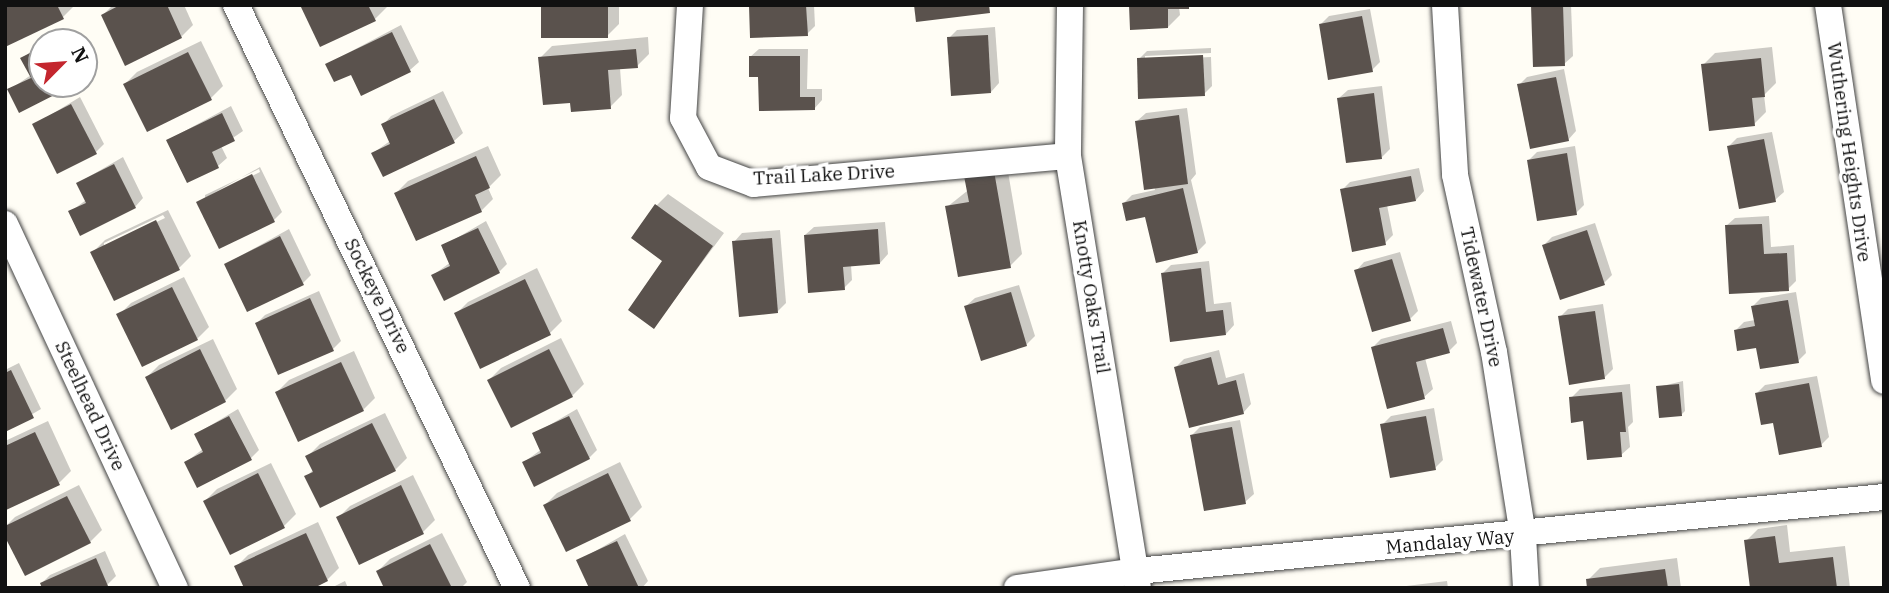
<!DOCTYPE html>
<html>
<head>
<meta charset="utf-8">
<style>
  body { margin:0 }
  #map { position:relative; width:1889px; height:593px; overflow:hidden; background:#fffdf5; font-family:"IBM Plex Serif",serif }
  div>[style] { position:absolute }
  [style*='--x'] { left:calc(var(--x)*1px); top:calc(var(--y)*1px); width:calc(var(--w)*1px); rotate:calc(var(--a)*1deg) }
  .shadow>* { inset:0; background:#0003 }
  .building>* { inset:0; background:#5a524d }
  .roads { filter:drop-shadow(0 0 2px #444) drop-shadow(0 0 2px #444) }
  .minor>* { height:26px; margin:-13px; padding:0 13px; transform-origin:13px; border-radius:13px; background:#fff }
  span { translate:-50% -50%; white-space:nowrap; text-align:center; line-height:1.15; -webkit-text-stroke:7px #fff; paint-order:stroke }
  .street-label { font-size:19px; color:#111 }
  .frame { position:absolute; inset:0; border:7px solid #111; pointer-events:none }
  .north { position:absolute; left:28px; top:28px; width:70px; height:70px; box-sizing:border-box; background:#fff; border:2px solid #a0a0a0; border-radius:50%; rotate:65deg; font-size:19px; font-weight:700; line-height:28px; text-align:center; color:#111 }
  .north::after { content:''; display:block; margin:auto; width:24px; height:32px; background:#c4262e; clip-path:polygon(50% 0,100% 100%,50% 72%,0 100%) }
</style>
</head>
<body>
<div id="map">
  <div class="shadow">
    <div style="clip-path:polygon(5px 5px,75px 5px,63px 17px)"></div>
    <div style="clip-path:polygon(113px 5px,184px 5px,193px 25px,181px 37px,103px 15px)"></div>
    <div style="clip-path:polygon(302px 5px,386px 5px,387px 7px,375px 19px)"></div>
    <div style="clip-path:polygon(543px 5px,619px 5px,619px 24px,607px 36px)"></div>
    <div style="clip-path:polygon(751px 5px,814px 5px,815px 26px,807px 34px)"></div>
    <div style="clip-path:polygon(1131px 5px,1190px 5px,1179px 7px,1180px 15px,1168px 27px)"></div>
    <div style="clip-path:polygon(1533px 5px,1571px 5px,1573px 56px,1564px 64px)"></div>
    <div style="clip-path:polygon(1370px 9px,1380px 62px,1372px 70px,1320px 25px,1329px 16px)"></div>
    <div style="clip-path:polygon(401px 25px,419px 62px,410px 70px,362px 94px,352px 72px,327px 64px)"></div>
    <div style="clip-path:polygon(995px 27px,999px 83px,991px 92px,949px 38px,957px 30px)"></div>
    <div style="clip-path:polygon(62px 34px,66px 42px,46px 42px)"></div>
    <div style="clip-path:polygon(648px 37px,649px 54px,637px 66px,620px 68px,622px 95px,610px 107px,572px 101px,540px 58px,552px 46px)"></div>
    <div style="clip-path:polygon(201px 41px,223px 86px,211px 98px,125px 84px,137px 72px)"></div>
    <div style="clip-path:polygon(42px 44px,42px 84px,72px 84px,9px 90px,31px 75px,22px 58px)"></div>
    <div style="clip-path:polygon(1772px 47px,1776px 83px,1764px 95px,1766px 112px,1754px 124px,1703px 65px,1715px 53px)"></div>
    <div style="clip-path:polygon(1211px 48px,1211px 53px,1145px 56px,1145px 60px,1211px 57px,1212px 86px,1204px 94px,1139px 59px,1147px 51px)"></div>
    <div style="clip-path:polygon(759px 49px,808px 49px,807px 89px,822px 89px,822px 100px,814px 109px,750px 57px)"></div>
    <div style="clip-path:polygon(84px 57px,91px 70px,84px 77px)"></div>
    <div style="clip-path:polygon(1564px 69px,1576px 131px,1568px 140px,1519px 85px,1527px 77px)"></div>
    <div style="clip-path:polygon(1382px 86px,1390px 149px,1382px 157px,1339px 98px,1348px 90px)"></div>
    <div style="clip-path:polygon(443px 91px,463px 133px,454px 141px,373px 153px,390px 141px,383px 125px,391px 116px)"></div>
    <div style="clip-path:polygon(80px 97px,104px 144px,96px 152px,34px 125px)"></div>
    <div style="clip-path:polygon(231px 106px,243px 131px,221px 146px,227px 158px,218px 166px,168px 140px)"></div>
    <div style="clip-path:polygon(1187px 108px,1196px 174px,1191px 180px,1206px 243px,1197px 252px,1124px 203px,1132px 195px,1155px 190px,1137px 121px,1146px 113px)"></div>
    <div style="clip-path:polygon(1772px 132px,1784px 192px,1775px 200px,1729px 146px,1737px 138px)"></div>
    <div style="clip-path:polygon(488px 146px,501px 175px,488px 188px,493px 199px,481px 211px,396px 193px,408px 181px)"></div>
    <div style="clip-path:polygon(1575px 146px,1584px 205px,1576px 213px,1529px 160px,1537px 152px)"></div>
    <div style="clip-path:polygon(123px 157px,143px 198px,135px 207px,70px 212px,86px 200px,78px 183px)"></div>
    <div style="clip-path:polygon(1006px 160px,1022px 254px,1010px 266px,947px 207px)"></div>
    <div style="clip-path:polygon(evenodd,260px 167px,282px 212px,274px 220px,198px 202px,260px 167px,259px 169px,260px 172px,205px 199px,205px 195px,259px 169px)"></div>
    <div style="clip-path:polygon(1419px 168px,1424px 191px,1416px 200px,1387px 205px,1393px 235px,1385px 243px,1342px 190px,1350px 182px)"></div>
    <div style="clip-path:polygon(668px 194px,724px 233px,654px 327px,665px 260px,656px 206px)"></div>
    <div style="clip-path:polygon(evenodd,168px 210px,191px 256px,179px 268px,93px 252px,105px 240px,168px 210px,163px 215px,165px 218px,104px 247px,104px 243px,163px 215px)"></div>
    <div style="clip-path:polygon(1769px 216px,1771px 247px,1794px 245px,1796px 281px,1788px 289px,1726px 226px,1735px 218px)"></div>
    <div style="clip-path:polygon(486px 221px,507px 264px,499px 272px,433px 275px,451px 262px,443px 246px)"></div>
    <div style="clip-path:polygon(885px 222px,888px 254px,880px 263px,851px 265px,852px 280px,844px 288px,805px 235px,814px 227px)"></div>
    <div style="clip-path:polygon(1595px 223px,1612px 275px,1604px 283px,1544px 245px,1552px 237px)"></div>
    <div style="clip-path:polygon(289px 229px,311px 275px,303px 283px,226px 264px)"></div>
    <div style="clip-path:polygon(780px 230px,786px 303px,777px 312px,734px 242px,742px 233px)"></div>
    <div style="clip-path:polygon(1400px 252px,1418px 311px,1410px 319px,1356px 271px,1364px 262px)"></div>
    <div style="clip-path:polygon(1209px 261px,1214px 304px,1231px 302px,1234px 325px,1226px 334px,1163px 273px,1171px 265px)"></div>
    <div style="clip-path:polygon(537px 268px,562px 321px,550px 333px,481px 366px,456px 314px,468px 302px)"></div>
    <div style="clip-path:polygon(184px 277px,209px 327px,197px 339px,119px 315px,131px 303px)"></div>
    <div style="clip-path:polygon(1019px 285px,1035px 336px,1026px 345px,966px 306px,975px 298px)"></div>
    <div style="clip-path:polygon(319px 291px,341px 341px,333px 349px,257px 323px,265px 315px)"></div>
    <div style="clip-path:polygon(1796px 292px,1806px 353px,1798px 361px,1758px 346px,1736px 330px,1744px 322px,1755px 320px,1753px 306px,1761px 298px)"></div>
    <div style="clip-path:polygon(1603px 304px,1613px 369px,1604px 378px,1560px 317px,1568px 309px)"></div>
    <div style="clip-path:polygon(1451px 321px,1457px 343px,1449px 351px,1425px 358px,1433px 389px,1424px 397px,1373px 347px,1381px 339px)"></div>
    <div style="clip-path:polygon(561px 338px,584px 384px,572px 396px,489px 380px,501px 368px)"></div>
    <div style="clip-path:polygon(213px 339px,237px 389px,225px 401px,147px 377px,159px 365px)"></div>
    <div style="clip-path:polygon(1219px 350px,1226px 378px,1244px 373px,1251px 404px,1243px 413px,1176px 367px,1184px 359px)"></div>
    <div style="clip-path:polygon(354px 351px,375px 398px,363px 410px,277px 392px,289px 380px)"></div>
    <div style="clip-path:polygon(19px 363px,41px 409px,5px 430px,5px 370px)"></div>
    <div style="clip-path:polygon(1817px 376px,1829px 437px,1821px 445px,1774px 421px,1756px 394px,1765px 385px)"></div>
    <div style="clip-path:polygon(1683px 381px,1685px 411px,1681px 415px,1658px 387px)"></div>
    <div style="clip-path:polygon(1630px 384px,1633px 422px,1628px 427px,1630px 447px,1621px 455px,1584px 419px,1571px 398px,1580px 389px)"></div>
    <div style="clip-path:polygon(1434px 408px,1443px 460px,1435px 468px,1382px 425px,1391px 416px)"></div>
    <div style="clip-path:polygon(238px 409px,259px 450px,251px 458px,186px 462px,203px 449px,196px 434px)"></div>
    <div style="clip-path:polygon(577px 409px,597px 450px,589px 458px,524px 462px,542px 449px,534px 434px)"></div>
    <div style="clip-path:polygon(385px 413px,407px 458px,395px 470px,306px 477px,314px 469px,308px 456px,320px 444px)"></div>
    <div style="clip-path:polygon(1240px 420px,1254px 494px,1245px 502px,1192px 435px,1200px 427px)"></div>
    <div style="clip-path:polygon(48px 421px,71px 471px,59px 483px,7px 508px,5px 441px)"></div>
    <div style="clip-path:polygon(620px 462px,642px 507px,630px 519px,545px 505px,557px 493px)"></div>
    <div style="clip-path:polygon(271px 463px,296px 514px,284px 526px,205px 501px,217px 489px)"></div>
    <div style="clip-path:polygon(413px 475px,435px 520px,423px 532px,360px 563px,338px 518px,350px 506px)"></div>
    <div style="clip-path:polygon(79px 485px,102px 530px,90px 542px,5px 527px,15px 517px)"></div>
    <div style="clip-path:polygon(318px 522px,339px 568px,327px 580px,236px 567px,248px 555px)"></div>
    <div style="clip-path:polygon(1787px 525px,1790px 552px,1845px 546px,1850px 588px,1752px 588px,1746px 541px,1758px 529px)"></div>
    <div style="clip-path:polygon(442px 533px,467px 582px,461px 588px,386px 588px,378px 571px,390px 559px)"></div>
    <div style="clip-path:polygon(625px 534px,648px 581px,642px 588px,591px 588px,578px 561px)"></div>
    <div style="clip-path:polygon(105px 551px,116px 576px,107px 585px,44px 588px,42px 583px,50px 575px)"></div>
    <div style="clip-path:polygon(1677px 558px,1681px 588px,1589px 588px,1588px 580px,1600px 568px)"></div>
    <div style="clip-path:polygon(345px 581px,348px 588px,331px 588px)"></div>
    <div style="clip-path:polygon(1447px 581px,1448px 588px,1390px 588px)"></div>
  </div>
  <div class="building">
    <div style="clip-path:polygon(5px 5px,57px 5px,64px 19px,5px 47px)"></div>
    <div style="clip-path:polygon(120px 5px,167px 5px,182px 38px,125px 66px,101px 15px)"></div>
    <div style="clip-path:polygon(300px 5px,368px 5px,376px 21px,320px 47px)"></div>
    <div style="clip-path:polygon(541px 5px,608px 5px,608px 38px,541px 38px)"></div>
    <div style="clip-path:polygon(749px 5px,806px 5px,808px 36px,750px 38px)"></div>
    <div style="clip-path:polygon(914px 5px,989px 5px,990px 13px,916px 22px)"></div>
    <div style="clip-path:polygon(1129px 5px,1189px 5px,1189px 9px,1168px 9px,1168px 28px,1130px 30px)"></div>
    <div style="clip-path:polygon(1531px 5px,1563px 5px,1565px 66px,1533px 67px)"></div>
    <div style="clip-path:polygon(1362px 16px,1373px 72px,1328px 80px,1319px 24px)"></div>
    <div style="clip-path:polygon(392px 32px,411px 72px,361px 96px,351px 75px,334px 82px,325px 64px)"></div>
    <div style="clip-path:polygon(988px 35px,991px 93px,951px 96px,947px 37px)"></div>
    <div style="clip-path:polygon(42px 47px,42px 84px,76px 84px,19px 113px,7px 89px,31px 78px,20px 58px)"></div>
    <div style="clip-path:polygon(636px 49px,638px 68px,608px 70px,611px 109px,571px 112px,570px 103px,543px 105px,538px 57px)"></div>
    <div style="clip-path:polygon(188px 52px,212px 100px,147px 132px,123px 84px)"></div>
    <div style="clip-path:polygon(1203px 55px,1205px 96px,1138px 99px,1137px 58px)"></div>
    <div style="clip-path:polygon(749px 56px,800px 56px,800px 97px,815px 97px,815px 110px,759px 111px,758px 77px,749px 77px)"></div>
    <div style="clip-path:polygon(1761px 58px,1765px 97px,1752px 98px,1755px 126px,1709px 131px,1701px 64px)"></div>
    <div style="clip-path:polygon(1556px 77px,1569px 141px,1530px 149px,1517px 84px)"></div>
    <div style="clip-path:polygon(1374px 93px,1382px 159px,1346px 163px,1337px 98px)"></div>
    <div style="clip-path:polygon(434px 99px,455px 143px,383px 177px,371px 153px,390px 144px,381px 124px)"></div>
    <div style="clip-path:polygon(71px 104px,97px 154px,57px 174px,32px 124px)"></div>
    <div style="clip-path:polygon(222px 113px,235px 141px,212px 152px,219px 168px,187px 183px,166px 140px)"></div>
    <div style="clip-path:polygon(1179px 115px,1188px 184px,1144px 190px,1135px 121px)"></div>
    <div style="clip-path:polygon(1764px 139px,1776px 202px,1739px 209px,1727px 146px)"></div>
    <div style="clip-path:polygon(1567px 153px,1577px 215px,1537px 221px,1527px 160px)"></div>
    <div style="clip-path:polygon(476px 156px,490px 188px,475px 195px,482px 212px,416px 241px,394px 193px)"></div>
    <div style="clip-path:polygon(114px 164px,136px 208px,80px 236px,68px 211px,86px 203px,76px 183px)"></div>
    <div style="clip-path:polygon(994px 171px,1011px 268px,958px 277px,945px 206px,969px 202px,964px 176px)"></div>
    <div style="clip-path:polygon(252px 174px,275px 222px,219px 249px,196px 202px)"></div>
    <div style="clip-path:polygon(1411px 176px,1416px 201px,1379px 208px,1386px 245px,1352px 252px,1340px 189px)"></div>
    <div style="clip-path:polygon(1183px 188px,1198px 253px,1156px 263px,1145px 217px,1126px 221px,1122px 203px)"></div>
    <div style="clip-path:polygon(655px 204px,713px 246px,654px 329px,628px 310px,662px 261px,631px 238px)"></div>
    <div style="clip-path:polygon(156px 220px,180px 270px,114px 301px,90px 252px)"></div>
    <div style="clip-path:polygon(1762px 224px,1764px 254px,1787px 253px,1789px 291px,1729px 294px,1725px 225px)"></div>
    <div style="clip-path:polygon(478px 228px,500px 273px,444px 301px,431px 275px,450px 266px,441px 245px)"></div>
    <div style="clip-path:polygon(878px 229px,880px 264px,843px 267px,845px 290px,808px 293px,804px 235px)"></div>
    <div style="clip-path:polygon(1587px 230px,1605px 285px,1560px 300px,1542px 245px)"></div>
    <div style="clip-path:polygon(280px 236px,304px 285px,247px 312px,224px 264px)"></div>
    <div style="clip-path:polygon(772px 238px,778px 313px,739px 317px,732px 241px)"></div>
    <div style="clip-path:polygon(1392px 259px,1411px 321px,1372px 332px,1354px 270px)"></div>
    <div style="clip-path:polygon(1201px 268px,1206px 312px,1223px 310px,1226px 335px,1170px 342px,1161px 273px)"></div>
    <div style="clip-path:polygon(525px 279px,551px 335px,480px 369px,454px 313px)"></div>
    <div style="clip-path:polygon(172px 287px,198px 340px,142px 367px,116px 314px)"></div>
    <div style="clip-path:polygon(1011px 292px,1027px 346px,981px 361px,964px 306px)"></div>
    <div style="clip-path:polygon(310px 298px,334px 351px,278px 375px,255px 323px)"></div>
    <div style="clip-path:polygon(1788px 300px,1799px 363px,1760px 369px,1756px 348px,1737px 351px,1734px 330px,1755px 326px,1751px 306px)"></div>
    <div style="clip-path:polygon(1595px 311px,1605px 379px,1569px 385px,1558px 316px)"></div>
    <div style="clip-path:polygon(1443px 328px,1450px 353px,1416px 362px,1425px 399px,1387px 409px,1371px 347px)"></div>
    <div style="clip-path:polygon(200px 349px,226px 402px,171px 430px,145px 377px)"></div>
    <div style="clip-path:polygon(549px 349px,573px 397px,511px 428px,487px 380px)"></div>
    <div style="clip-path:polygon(1211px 357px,1218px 385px,1236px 380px,1244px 414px,1189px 428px,1174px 367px)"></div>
    <div style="clip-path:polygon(341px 362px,364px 411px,298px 442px,275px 392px)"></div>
    <div style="clip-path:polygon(11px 370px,34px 418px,5px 432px,5px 373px)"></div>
    <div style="clip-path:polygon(1809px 383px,1822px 447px,1779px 455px,1773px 423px,1761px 425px,1755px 393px)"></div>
    <div style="clip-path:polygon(1679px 384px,1682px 416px,1659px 418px,1656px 386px)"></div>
    <div style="clip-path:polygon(1622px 392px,1626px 432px,1620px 432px,1622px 457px,1587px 460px,1583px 421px,1571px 423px,1569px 397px)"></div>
    <div style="clip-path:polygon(229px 416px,252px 460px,197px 488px,184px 462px,203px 452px,194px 434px)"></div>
    <div style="clip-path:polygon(569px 416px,590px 459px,534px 487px,522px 462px,541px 453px,532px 433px)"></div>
    <div style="clip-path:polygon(1426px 416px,1436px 470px,1390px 478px,1380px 424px)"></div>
    <div style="clip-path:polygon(372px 423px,396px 471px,320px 508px,304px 476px,313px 472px,305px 456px)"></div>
    <div style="clip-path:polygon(1232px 427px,1246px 504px,1204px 511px,1190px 435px)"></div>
    <div style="clip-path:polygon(35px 432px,60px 485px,6px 510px,5px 446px)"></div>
    <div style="clip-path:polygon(258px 473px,285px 528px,230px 555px,203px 501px)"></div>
    <div style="clip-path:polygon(608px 473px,631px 521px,566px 552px,543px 505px)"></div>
    <div style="clip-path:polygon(401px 485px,424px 534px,359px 565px,336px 517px)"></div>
    <div style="clip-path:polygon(67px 496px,91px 543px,25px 576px,5px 537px,5px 526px)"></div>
    <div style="clip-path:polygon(306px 533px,328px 581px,314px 588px,244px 588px,234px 566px)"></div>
    <div style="clip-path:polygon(1775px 536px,1779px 563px,1833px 557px,1837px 588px,1750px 588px,1744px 540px)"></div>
    <div style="clip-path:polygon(617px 541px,639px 588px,589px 588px,576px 560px)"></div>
    <div style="clip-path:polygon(430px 544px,452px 588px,384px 588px,376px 571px)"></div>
    <div style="clip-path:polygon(96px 558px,108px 586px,42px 588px,40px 583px)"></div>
    <div style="clip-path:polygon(1665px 569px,1668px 588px,1587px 588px,1586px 579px)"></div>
  </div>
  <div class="roads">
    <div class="minor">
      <div style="--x:236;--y:5;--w:647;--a:64.27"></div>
      <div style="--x:690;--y:5;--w:113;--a:93.5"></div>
      <div style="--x:683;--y:118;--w:55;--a:62"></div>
      <div style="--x:709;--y:167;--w:48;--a:20.7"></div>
      <div style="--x:754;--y:184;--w:315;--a:-5.1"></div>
      <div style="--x:1070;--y:5;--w:151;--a:90.8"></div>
      <div style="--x:1068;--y:156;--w:436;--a:80.8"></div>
      <div style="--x:1445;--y:5;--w:170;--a:86.6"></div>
      <div style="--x:1455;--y:175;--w:181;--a:77.6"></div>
      <div style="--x:1494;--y:352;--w:186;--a:81"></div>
      <div style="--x:1523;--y:536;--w:52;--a:86.7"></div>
      <div style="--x:1828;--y:5;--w:380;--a:81.5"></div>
      <div style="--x:5;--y:224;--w:402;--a:65"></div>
      <div style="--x:1017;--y:588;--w:121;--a:-8.1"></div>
      <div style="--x:1137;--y:571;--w:751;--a:-5.66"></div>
    </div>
  </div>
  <div class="street-label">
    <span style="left:1849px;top:152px;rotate:82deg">Wuthering Heights Drive</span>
    <span style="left:824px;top:175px;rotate:-3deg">Trail Lake Drive</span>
    <span style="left:377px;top:296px;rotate:64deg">Sockeye Drive</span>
    <span style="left:1091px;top:297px;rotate:81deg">Knotty Oaks Trail</span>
    <span style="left:1481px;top:297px;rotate:78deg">Tidewater Drive</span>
    <span style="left:90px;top:406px;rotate:65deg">Steelhead Drive</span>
    <span style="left:1450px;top:542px;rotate:-5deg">Mandalay Way</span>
  </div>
  <div class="frame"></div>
  <div class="north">N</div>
</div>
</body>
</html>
